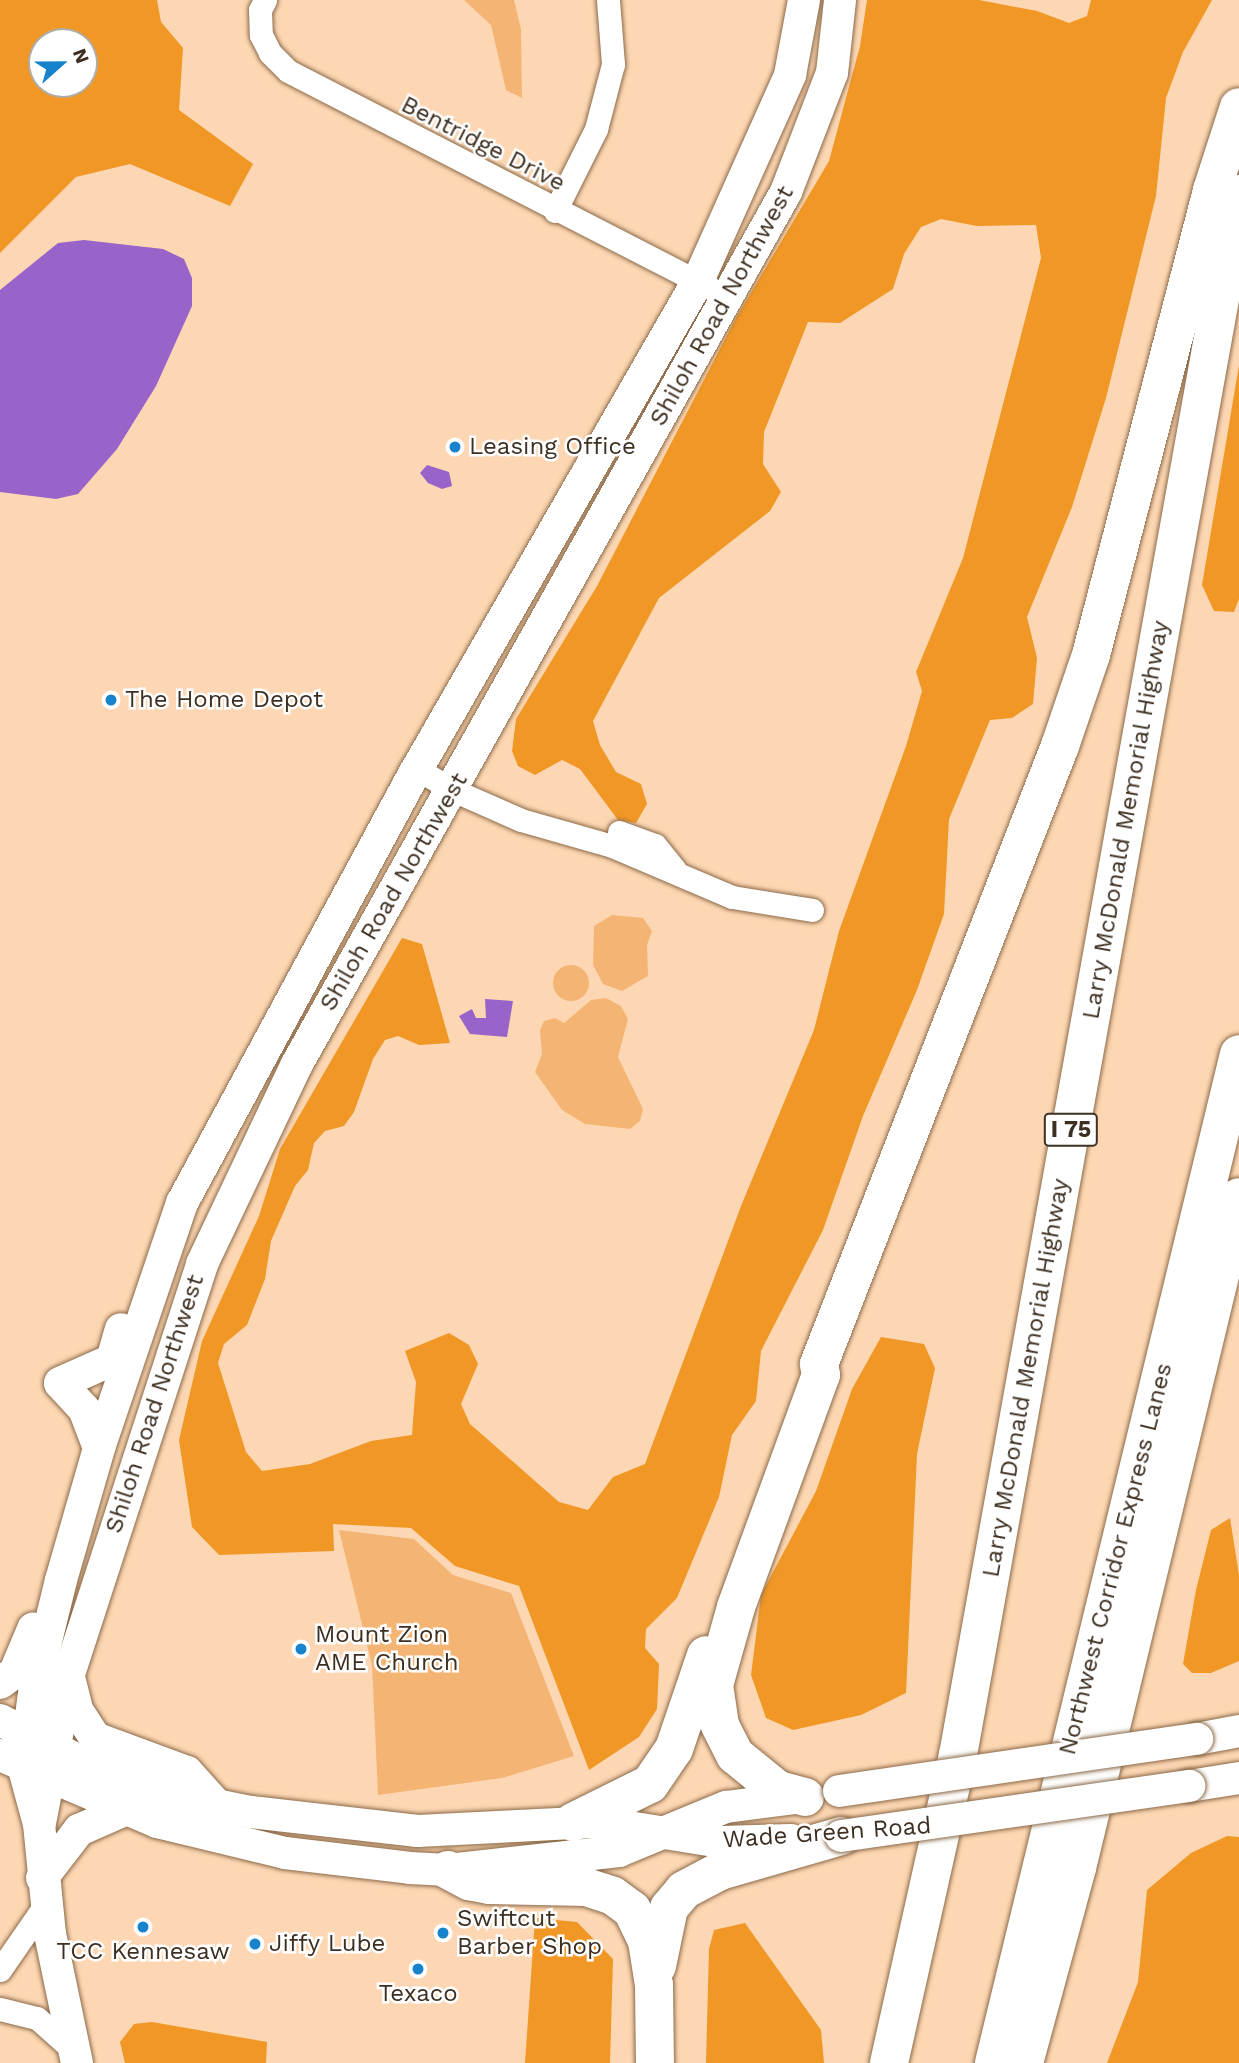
<!DOCTYPE html>
<html>
<head>
<meta charset="utf-8">
<style>
  body { margin:0 }
  #map { position:relative; width:1239px; height:2063px; overflow:hidden; background:#fdd7b3; font-family:"Work Sans",sans-serif }
  div>[style] { position:absolute }
  [style*='--x'] { left:calc(var(--x)*1px); top:calc(var(--y)*1px); width:calc(var(--w)*1px); rotate:calc(var(--a)*1deg) }
  .green>* { inset:0; background:#f4b574 }
  .round { border-radius:50% }
  .forest>* { inset:0; background:#f09726 }
  .water>* { inset:0; background:#9864ca }
  .roads { filter:drop-shadow(0 0 2px #8b6a49) drop-shadow(0 0 2px #8b6a49) }
  .street>* { height:23px; margin:-11.5px; padding:0 11.5px; transform-origin:11.5px; border-radius:11.5px; background:#fff }
  .secondary>* { height:32px; margin:-16px; padding:0 16px; transform-origin:16px; border-radius:16px; background:#fff }
  .highway>* { height:38px; margin:-19px; padding:0 19px; transform-origin:19px; border-radius:19px; background:#fff }
  .bridges { filter:drop-shadow(0 0 2px #8b6a49) drop-shadow(0 0 2px #8b6a49) }
  .secondary-bridge>* { height:32px; margin:-16px; padding:0 16px; transform-origin:16px; border-radius:16px; background:#fff }
  .dots>* { width:19px; height:19px; translate:-50% -50%; box-sizing:border-box; border:4px solid #fff; border-radius:50% }
  span { translate:-50% -50%; white-space:nowrap; text-align:center; line-height:1.15; -webkit-text-stroke:5px #fff; paint-order:stroke }
  .shield-label span { padding:2px 5px; background:#fff; border:2px solid; border-radius:5px; -webkit-text-stroke-width:0 }
  .shield-label { font-size:23px; color:#3d2f21; font-weight:700 }
  .street-label { font-size:24px; color:#3d2f21 }
  .poi-label { font-size:24px; color:#3d2f21 }
  .left { translate:0 -50%; text-align:left }
  .north { position:absolute; left:28px; top:28px; width:70px; height:70px; box-sizing:border-box; background:#fff; border:2px solid #b1aca6; border-radius:50%; rotate:69deg; font-size:19px; font-weight:700; line-height:28px; text-align:center; color:#3d2f21 }
  .north::after { content:''; display:block; margin:auto; width:24px; height:32px; background:#1783cd; clip-path:polygon(50% 0,100% 100%,50% 72%,0 100%) }
</style>
</head>
<body>
<div id="map">
  <div class="green">
    <div style="clip-path:polygon(464px 0,514px 0,521px 29px,522px 98px,506px 90px,491px 25px)"></div>
    <div style="clip-path:polygon(612px 915px,643px 918px,652px 931px,647px 945px,648px 976px,622px 991px,603px 984px,593px 965px,594px 926px)"></div>
    <div class="round" style="left:553px;top:965px;width:36px;height:36px"></div>
    <div style="clip-path:polygon(606px 998px,621px 1006px,628px 1019px,618px 1057px,643px 1109px,640px 1121px,630px 1129px,585px 1124px,562px 1110px,535px 1072px,542px 1054px,540px 1030px,544px 1021px,555px 1018px,564px 1023px,591px 1000px)"></div>
    <div style="clip-path:polygon(339px 1530px,414px 1539px,453px 1575px,511px 1593px,574px 1756px,502px 1778px,378px 1795px,372px 1665px)"></div>
  </div>
  <div class="forest">
    <div style="clip-path:polygon(evenodd,0 0,157px 0,161px 22px,183px 48px,179px 110px,253px 164px,230px 206px,130px 164px,76px 177px,0 253px,0 0,42px 42px,84px 42px,84px 84px,42px 84px,42px 42px)"></div>
    <div style="clip-path:polygon(867px 0,979px 0,1037px 11px,1069px 23px,1087px 16px,1091px 0,1212px 0,1183px 52px,1166px 98px,1156px 196px,1106px 398px,1072px 507px,1027px 617px,1037px 658px,1033px 704px,1012px 718px,990px 720px,949px 819px,944px 914px,917px 990px,863px 1116px,823px 1230px,761px 1351px,756px 1401px,732px 1435px,719px 1497px,677px 1598px,646px 1629px,645px 1648px,659px 1664px,657px 1709px,639px 1737px,589px 1770px,519px 1586px,455px 1566px,411px 1528px,333px 1524px,334px 1551px,219px 1555px,192px 1527px,179px 1440px,202px 1341px,259px 1216px,280px 1149px,402px 938px,422px 944px,450px 1043px,419px 1045px,398px 1036px,385px 1040px,373px 1059px,354px 1112px,344px 1126px,325px 1131px,314px 1143px,308px 1170px,295px 1186px,271px 1241px,265px 1279px,247px 1325px,224px 1344px,218px 1363px,246px 1452px,262px 1471px,310px 1464px,371px 1441px,412px 1435px,416px 1382px,405px 1351px,449px 1333px,469px 1345px,478px 1364px,461px 1404px,470px 1424px,559px 1502px,588px 1510px,613px 1477px,645px 1464px,741px 1206px,814px 1030px,839px 931px,906px 746px,922px 691px,916px 672px,963px 558px,1041px 258px,1036px 225px,977px 226px,941px 219px,921px 227px,904px 254px,893px 289px,840px 323px,808px 322px,764px 432px,763px 464px,781px 492px,770px 511px,659px 598px,593px 721px,600px 745px,616px 772px,641px 784px,647px 804px,636px 823px,618px 820px,580px 769px,562px 760px,535px 775px,518px 766px,512px 751px,516px 719px,597px 586px,736px 318px,829px 161px,860px 46px)"></div>
    <div style="clip-path:polygon(1239px 365px,1239px 599px,1234px 612px,1214px 611px,1202px 585px)"></div>
    <div style="clip-path:polygon(881px 1337px,924px 1344px,935px 1368px,917px 1454px,906px 1693px,861px 1715px,793px 1730px,766px 1718px,751px 1675px,761px 1595px,816px 1491px,852px 1389px)"></div>
    <div style="clip-path:polygon(1230px 1518px,1239px 1575px,1239px 1661px,1211px 1673px,1192px 1673px,1183px 1664px,1196px 1590px,1211px 1530px)"></div>
    <div style="clip-path:polygon(1227px 1836px,1239px 1837px,1239px 2063px,1107px 2063px,1138px 1982px,1147px 1890px,1191px 1853px)"></div>
    <div style="clip-path:polygon(535px 1918px,577px 1922px,613px 1959px,610px 2063px,525px 2063px)"></div>
    <div style="clip-path:polygon(745px 1923px,821px 2030px,824px 2063px,706px 2063px,709px 1949px,714px 1930px)"></div>
    <div style="clip-path:polygon(152px 2022px,267px 2042px,266px 2063px,125px 2063px,120px 2042px,134px 2024px)"></div>
  </div>
  <div class="water">
    <div style="clip-path:polygon(84px 240px,163px 249px,184px 259px,192px 278px,192px 306px,156px 386px,117px 449px,78px 494px,56px 499px,0 492px,0 290px,58px 243px)"></div>
    <div style="clip-path:polygon(427px 465px,449px 472px,452px 486px,442px 489px,428px 483px,420px 473px)"></div>
    <div style="clip-path:polygon(485px 999px,513px 1001px,507px 1037px,470px 1034px,459px 1016px,472px 1009px,476px 1018px,486px 1018px)"></div>
  </div>
  <div class="roads">
    <div class="street">
      <div style="--x:265;--y:0;--w:11;--a:117"></div>
      <div style="--x:260;--y:10;--w:25;--a:88"></div>
      <div style="--x:261;--y:35;--w:20;--a:63"></div>
      <div style="--x:270;--y:53;--w:25;--a:45"></div>
      <div style="--x:288;--y:71;--w:475;--a:27.2"></div>
      <div style="--x:555;--y:211;--w:92;--a:-63.4"></div>
      <div style="--x:596;--y:129;--w:67;--a:-75.3"></div>
      <div style="--x:613;--y:64;--w:64;--a:-94.5"></div>
      <div style="--x:417;--y:769;--w:42;--a:30.3"></div>
      <div style="--x:453;--y:790;--w:74;--a:23.8"></div>
      <div style="--x:521;--y:820;--w:95;--a:15.9"></div>
      <div style="--x:612;--y:846;--w:130;--a:23"></div>
      <div style="--x:732;--y:897;--w:81;--a:9.2"></div>
      <div style="--x:619;--y:832;--w:38;--a:20"></div>
      <div style="--x:655;--y:845;--w:32;--a:51"></div>
      <div style="--x:0;--y:1970;--w:79;--a:-55.3"></div>
      <div style="--x:0;--y:2009;--w:38;--a:14"></div>
      <div style="--x:37;--y:2018;--w:51;--a:41.8"></div>
    </div>
    <div class="secondary">
      <div style="--x:99;--y:1448;--w:42;--a:-111"></div>
      <div style="--x:84;--y:1409;--w:35;--a:-133"></div>
      <div style="--x:60;--y:1383;--w:57;--a:-23.9"></div>
      <div style="--x:112;--y:1360;--w:32;--a:-74"></div>
      <div style="--x:70;--y:1681;--w:30;--a:76"></div>
      <div style="--x:77;--y:1710;--w:33;--a:57"></div>
      <div style="--x:95;--y:1738;--w:98;--a:20.3"></div>
      <div style="--x:187;--y:1772;--w:40;--a:48"></div>
      <div style="--x:0;--y:1683;--w:19;--a:-36"></div>
      <div style="--x:15;--y:1672;--w:47;--a:-67.3"></div>
      <div style="--x:0;--y:1720;--w:125;--a:27.2"></div>
      <div style="--x:111;--y:1777;--w:63;--a:17.6"></div>
      <div style="--x:171;--y:1796;--w:82;--a:11.3"></div>
      <div style="--x:251;--y:1812;--w:168;--a:6.5"></div>
      <div style="--x:418;--y:1831;--w:180;--a:-2.9"></div>
      <div style="--x:598;--y:1822;--w:124;--a:9.3"></div>
      <div style="--x:720;--y:1842;--w:71;--a:-1.6"></div>
      <div style="--x:1197;--y:1739;--w:43;--a:-10.8"></div>
      <div style="--x:0;--y:1755;--w:171;--a:23.1"></div>
      <div style="--x:157;--y:1822;--w:132;--a:13.6"></div>
      <div style="--x:285;--y:1853;--w:126;--a:6.8"></div>
      <div style="--x:410;--y:1868;--w:38;--a:3"></div>
      <div style="--x:448;--y:1870;--w:172;--a:-6.3"></div>
      <div style="--x:619;--y:1851;--w:116;--a:-22.4"></div>
      <div style="--x:726;--y:1807;--w:78;--a:-7.4"></div>
      <div style="--x:1189;--y:1786;--w:51;--a:-9.1"></div>
      <div style="--x:40;--y:1823;--w:152;--a:-79"></div>
      <div style="--x:69;--y:1674;--w:431;--a:-72"></div>
      <div style="--x:202;--y:1264;--w:221;--a:-64.6"></div>
      <div style="--x:297;--y:1064;--w:1000;--a:-60.72"></div>
      <div style="--x:786;--y:192;--w:128;--a:-68.9"></div>
      <div style="--x:832;--y:73;--w:73;--a:-83.7"></div>
      <div style="--x:42;--y:1878;--w:61;--a:-52.4"></div>
      <div style="--x:79;--y:1830;--w:52;--a:-23.6"></div>
      <div style="--x:77;--y:2063;--w:132;--a:-101.8"></div>
      <div style="--x:50;--y:1934;--w:111;--a:-95.7"></div>
      <div style="--x:39;--y:1824;--w:57;--a:-105.3"></div>
      <div style="--x:24;--y:1769;--w:84;--a:-82.5"></div>
      <div style="--x:35;--y:1686;--w:109;--a:-76.2"></div>
      <div style="--x:61;--y:1580;--w:137;--a:-73.9"></div>
      <div style="--x:99;--y:1448;--w:259;--a:-71.3"></div>
      <div style="--x:182;--y:1203;--w:494;--a:-61.6"></div>
      <div style="--x:417;--y:769;--w:563;--a:-60.07"></div>
      <div style="--x:698;--y:281;--w:226;--a:-65.9"></div>
      <div style="--x:790;--y:75;--w:76;--a:-79.4"></div>
    </div>
    <div class="highway">
      <div style="--x:805;--y:1797;--w:28;--a:-165"></div>
      <div style="--x:778;--y:1790;--w:55;--a:-140.9"></div>
      <div style="--x:735;--y:1755;--w:34;--a:-117"></div>
      <div style="--x:720;--y:1725;--w:40;--a:-98.5"></div>
      <div style="--x:714;--y:1685;--w:81;--a:-74.2"></div>
      <div style="--x:736;--y:1607;--w:247;--a:-69.9"></div>
      <div style="--x:821;--y:1375;--w:11;--a:-100"></div>
      <div style="--x:819;--y:1364;--w:663;--a:-68.7"></div>
      <div style="--x:1060;--y:746;--w:96;--a:-71.2"></div>
      <div style="--x:1091;--y:655;--w:480;--a:-75.4"></div>
      <div style="--x:1212;--y:190;--w:87;--a:-72"></div>
      <div style="--x:573;--y:1822;--w:86;--a:-26.3"></div>
      <div style="--x:650;--y:1784;--w:42;--a:-55.6"></div>
      <div style="--x:674;--y:1749;--w:99;--a:-71.2"></div>
      <div style="--x:448;--y:1870;--w:24;--a:28"></div>
      <div style="--x:469;--y:1881;--w:21;--a:11"></div>
      <div style="--x:490;--y:1885;--w:96;--a:1.2"></div>
      <div style="--x:586;--y:1887;--w:28;--a:18"></div>
      <div style="--x:613;--y:1896;--w:24;--a:36"></div>
      <div style="--x:632;--y:1910;--w:34;--a:64"></div>
      <div style="--x:647;--y:1941;--w:45;--a:81"></div>
      <div style="--x:654;--y:1985;--w:78;--a:89.3"></div>
      <div style="--x:657;--y:1966;--w:59;--a:-78.3"></div>
      <div style="--x:669;--y:1908;--w:23;--a:-50"></div>
      <div style="--x:684;--y:1890;--w:41;--a:-27.8"></div>
      <div style="--x:720;--y:1871;--w:126;--a:-16.1"></div>
      <div style="--x:889;--y:2063;--w:316;--a:-77.4"></div>
      <div style="--x:958;--y:1755;--w:1586;--a:-79.8"></div>
      <div style="--x:994;--y:2063;--w:1038;--a:-76.35"></div>
      <div style="--x:1024;--y:2063;--w:202;--a:-74.8"></div>
      <div style="--x:1077;--y:1868;--w:690;--a:-76.43"></div>
    </div>
  </div>
  <div class="bridges">
    <div class="secondary-bridge">
      <div style="--x:839;--y:1791;--w:362;--a:-8.3"></div>
      <div style="--x:841;--y:1836;--w:352;--a:-8.2"></div>
    </div>
  </div>
  <div class="dots">
    <div style="left:455px;top:447px;background:#1783cd"></div>
    <div style="left:111px;top:700px;background:#1783cd"></div>
    <div style="left:301px;top:1649px;background:#1783cd"></div>
    <div style="left:143px;top:1927px;background:#1783cd"></div>
    <div style="left:443px;top:1933px;background:#1783cd"></div>
    <div style="left:255px;top:1944px;background:#1783cd"></div>
    <div style="left:418px;top:1969px;background:#1783cd"></div>
  </div>
  <div class="shield-label">
    <span style="left:1071px;top:1130px">I 75</span>
  </div>
  <div class="street-label">
    <span style="left:483px;top:144px;rotate:27deg">Bentridge Drive</span>
    <span style="left:722px;top:306px;rotate:-61deg">Shiloh Road Northwest</span>
    <span style="left:1126px;top:820px;rotate:-80deg">Larry McDonald Memorial Highway</span>
    <span style="left:394px;top:892px;rotate:-60deg">Shiloh Road Northwest</span>
    <span style="left:1026px;top:1378px;rotate:-80deg">Larry McDonald Memorial Highway</span>
    <span style="left:155px;top:1404px;rotate:-72deg">Shiloh Road Northwest</span>
    <span style="left:1116px;top:1559px;rotate:-76deg">Northwest Corridor Express Lanes</span>
    <span style="left:827px;top:1833px;rotate:-4deg">Wade Green Road</span>
  </div>
  <div class="poi-label">
    <span class="left" style="left:469px;top:447px">Leasing Office</span>
    <span class="left" style="left:125px;top:700px">The Home Depot</span>
    <span class="left" style="left:315px;top:1649px">Mount Zion<br>AME Church</span>
    <span class="left" style="left:457px;top:1933px">Swiftcut<br>Barber Shop</span>
    <span class="left" style="left:269px;top:1944px">Jiffy Lube</span>
    <span style="left:143px;top:1952px">TCC Kennesaw</span>
    <span style="left:418px;top:1994px">Texaco</span>
  </div>
  <div class="north">N</div>
</div>
</body>
</html>
